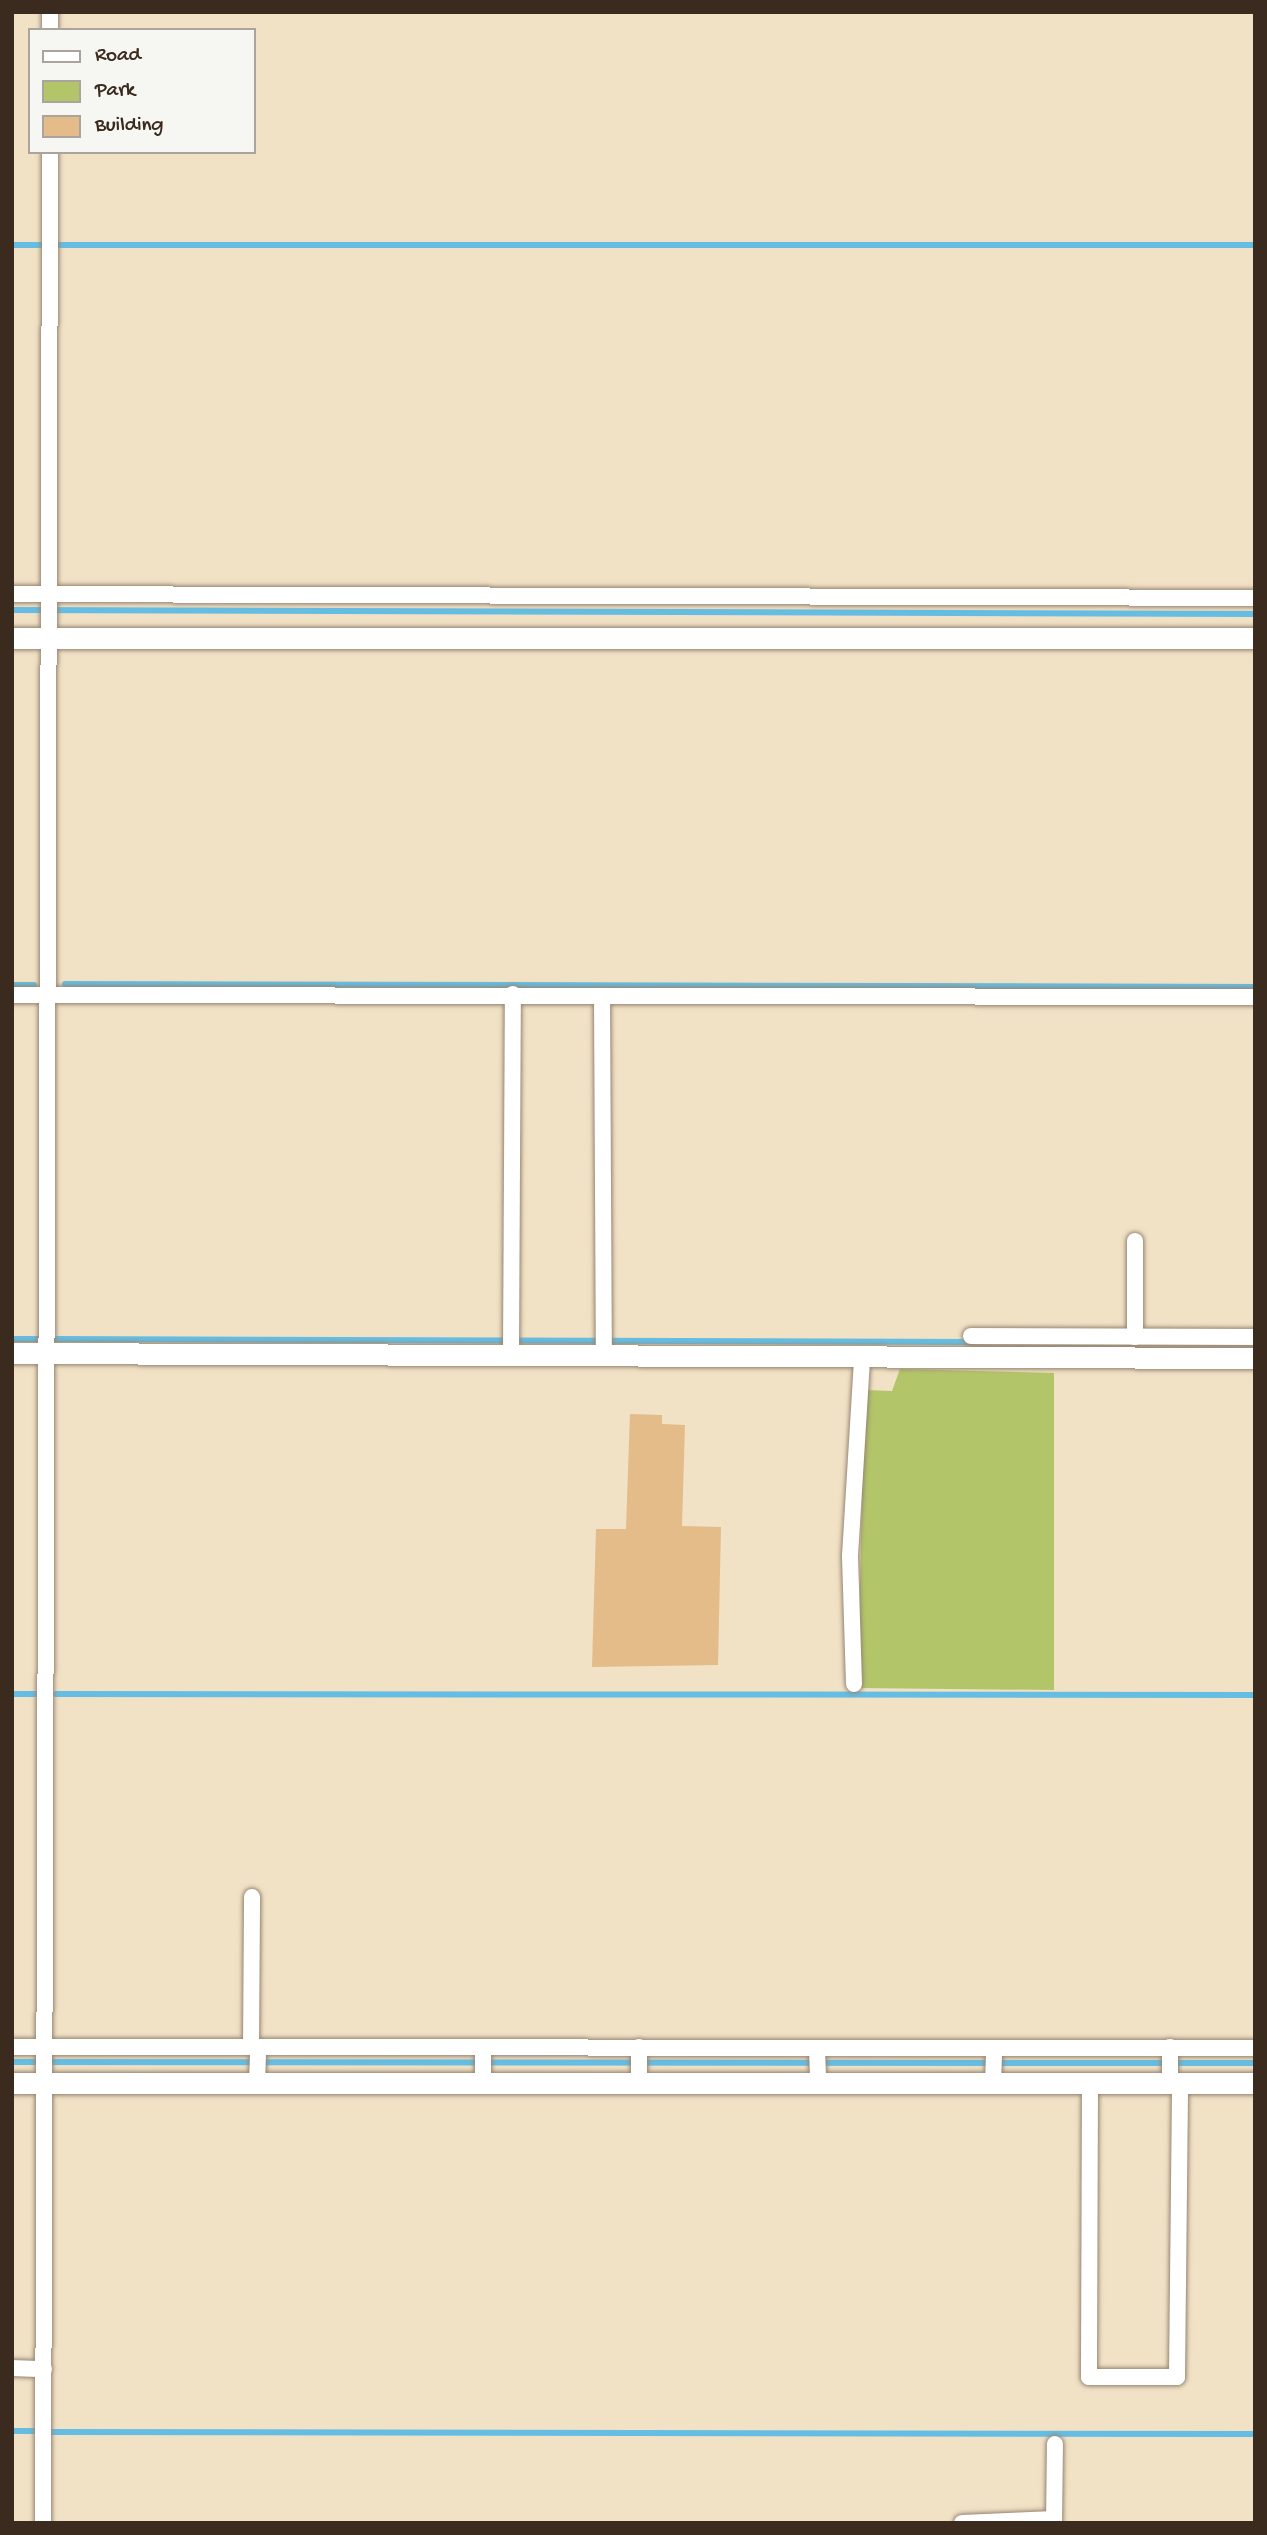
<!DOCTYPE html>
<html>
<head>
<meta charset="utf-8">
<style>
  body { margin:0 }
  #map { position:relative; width:1267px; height:2535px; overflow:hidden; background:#f1e1c5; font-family:"Gochi Hand",sans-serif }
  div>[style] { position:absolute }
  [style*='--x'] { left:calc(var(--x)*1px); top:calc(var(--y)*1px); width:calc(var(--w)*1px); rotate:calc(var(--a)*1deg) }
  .green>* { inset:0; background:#b3c569 }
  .stream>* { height:6px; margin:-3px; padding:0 3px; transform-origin:3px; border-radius:3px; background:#65bde3 }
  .building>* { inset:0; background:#e3bc8a }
  .roads { filter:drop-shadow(0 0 2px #968672) drop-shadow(0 0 2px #968672) }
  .minor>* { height:16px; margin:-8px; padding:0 8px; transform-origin:8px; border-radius:8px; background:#fff }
  .tertiary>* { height:21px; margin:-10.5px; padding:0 10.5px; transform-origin:10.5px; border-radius:10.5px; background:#fff }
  span { translate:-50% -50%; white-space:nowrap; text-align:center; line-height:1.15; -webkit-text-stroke:5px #f6f6f2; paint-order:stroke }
  .frame { position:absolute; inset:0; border:14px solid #3b2a1e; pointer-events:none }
  .legend { position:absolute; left:28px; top:28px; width:228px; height:126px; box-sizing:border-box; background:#f6f6f2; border:2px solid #aba49d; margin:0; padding:9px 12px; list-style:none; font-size:21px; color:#3b2a1e }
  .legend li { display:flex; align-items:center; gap:14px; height:35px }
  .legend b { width:35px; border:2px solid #aba49d }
</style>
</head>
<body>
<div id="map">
  <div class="green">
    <div style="clip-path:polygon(900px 1369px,1054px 1373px,1054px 1690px,858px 1688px,864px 1390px,892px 1391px)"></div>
  </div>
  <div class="stream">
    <div style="--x:12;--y:245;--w:1243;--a:0"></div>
    <div style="--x:12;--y:610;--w:1243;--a:0.18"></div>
    <div style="--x:65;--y:984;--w:1190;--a:0.14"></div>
    <div style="--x:12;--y:985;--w:22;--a:0"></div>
    <div style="--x:12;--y:1339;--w:26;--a:0"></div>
    <div style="--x:57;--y:1339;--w:916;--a:0.19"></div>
    <div style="--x:12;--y:1694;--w:23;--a:0"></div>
    <div style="--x:56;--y:1694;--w:1199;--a:0.05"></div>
    <div style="--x:12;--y:2062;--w:1243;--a:0.05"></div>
    <div style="--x:12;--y:2431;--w:22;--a:0"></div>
    <div style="--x:52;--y:2432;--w:1203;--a:0.1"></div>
  </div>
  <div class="building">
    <div style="clip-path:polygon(630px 1414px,662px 1415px,662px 1424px,685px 1425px,682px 1526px,721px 1527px,718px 1665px,592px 1667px,596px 1529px,626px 1529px)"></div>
  </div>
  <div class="roads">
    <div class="minor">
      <div style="--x:50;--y:30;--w:18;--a:-90"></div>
      <div style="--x:12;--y:594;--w:1243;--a:0.18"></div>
      <div style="--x:12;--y:995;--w:1243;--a:0.09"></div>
      <div style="--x:602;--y:996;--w:359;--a:89.7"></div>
      <div style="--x:971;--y:1336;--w:284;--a:0.2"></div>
      <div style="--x:1135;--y:1337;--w:96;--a:-90"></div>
      <div style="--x:511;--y:1355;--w:361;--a:-89.7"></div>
      <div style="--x:854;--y:1684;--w:128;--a:-91.8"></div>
      <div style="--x:850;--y:1556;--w:199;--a:-86.5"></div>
      <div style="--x:12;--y:2047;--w:1243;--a:0.05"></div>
      <div style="--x:251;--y:2047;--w:150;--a:-89.6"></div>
      <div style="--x:639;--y:2047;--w:36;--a:90"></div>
      <div style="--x:1170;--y:2047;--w:36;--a:90"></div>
      <div style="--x:817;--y:2048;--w:35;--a:88"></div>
      <div style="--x:257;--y:2083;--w:36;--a:-88"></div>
      <div style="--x:483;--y:2083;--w:36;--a:-90"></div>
      <div style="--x:993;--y:2083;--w:35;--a:-88"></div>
      <div style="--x:1090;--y:2083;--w:294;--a:90.2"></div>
      <div style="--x:1089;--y:2377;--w:88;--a:0"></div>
      <div style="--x:1177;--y:2377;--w:294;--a:-89.4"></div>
      <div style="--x:12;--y:2368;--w:32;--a:2"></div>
      <div style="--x:43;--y:2523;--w:2371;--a:-89.83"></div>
      <div style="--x:962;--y:2523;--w:92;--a:-2.5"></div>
      <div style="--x:1054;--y:2523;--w:79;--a:-89.3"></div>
    </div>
    <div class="tertiary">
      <div style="--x:12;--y:638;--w:1243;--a:0"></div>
      <div style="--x:12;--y:1353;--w:1243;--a:0.23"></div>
      <div style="--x:12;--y:2083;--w:1243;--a:0"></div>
    </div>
  </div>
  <div class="frame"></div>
  <ul class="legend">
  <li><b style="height:9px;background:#fff"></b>Road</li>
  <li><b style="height:19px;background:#b3c569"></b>Park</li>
  <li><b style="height:19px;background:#e3bc8a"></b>Building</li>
  </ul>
</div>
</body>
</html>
